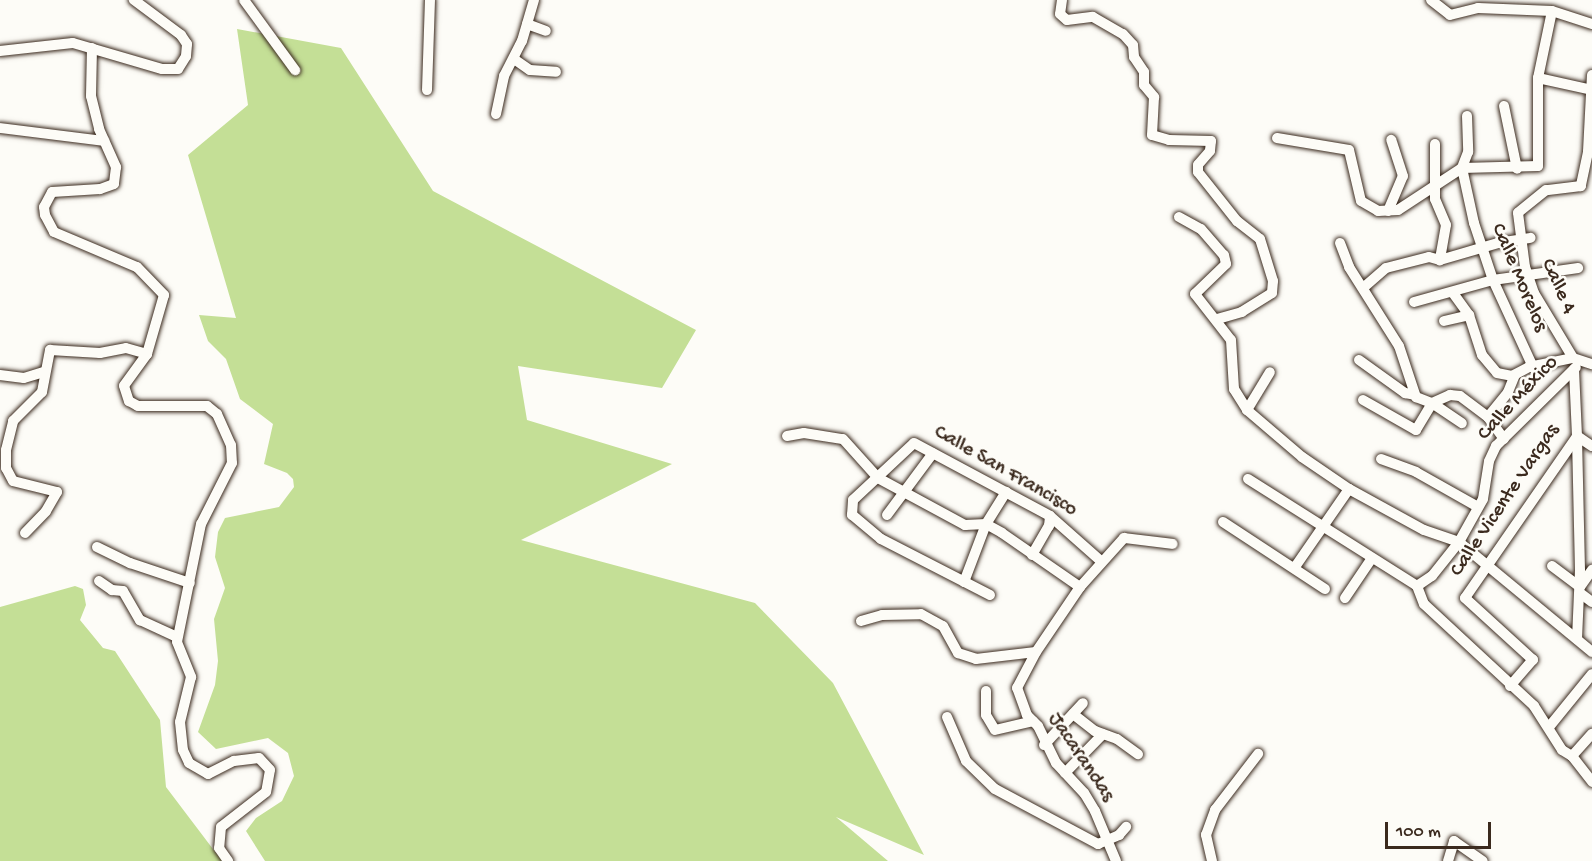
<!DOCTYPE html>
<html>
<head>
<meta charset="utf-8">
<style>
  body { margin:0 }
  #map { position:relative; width:1592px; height:861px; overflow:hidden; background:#fdfcf7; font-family:"Gochi Hand",sans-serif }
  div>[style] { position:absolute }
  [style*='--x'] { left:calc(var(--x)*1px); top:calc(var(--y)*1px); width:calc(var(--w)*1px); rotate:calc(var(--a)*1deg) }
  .green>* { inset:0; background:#c4df96 }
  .roads { filter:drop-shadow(0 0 2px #3b2a1e) drop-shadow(0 0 2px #3b2a1e) }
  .minor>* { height:10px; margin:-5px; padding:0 5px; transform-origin:5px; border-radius:5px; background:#fdfcf7 }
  span { translate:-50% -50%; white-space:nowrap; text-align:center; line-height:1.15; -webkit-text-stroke:5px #fdfcf7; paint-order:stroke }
  .street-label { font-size:21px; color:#3b2a1e }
  .scale { position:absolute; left:1385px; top:822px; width:106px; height:27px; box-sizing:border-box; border:3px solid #3b2a1e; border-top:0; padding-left:8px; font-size:18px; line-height:21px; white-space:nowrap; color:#3b2a1e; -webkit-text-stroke:4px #fdfcf7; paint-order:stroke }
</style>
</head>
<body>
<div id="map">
  <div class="green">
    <div style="clip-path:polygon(237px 29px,341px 48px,433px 191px,696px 330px,662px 388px,518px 366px,527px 420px,672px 464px,521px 540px,755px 603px,833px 683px,924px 855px,836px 817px,888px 861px,265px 861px,246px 831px,256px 818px,282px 801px,294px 776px,288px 753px,268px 738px,216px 749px,198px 732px,215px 685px,218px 661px,214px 619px,225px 588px,215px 557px,218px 532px,225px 518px,279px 507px,294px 487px,293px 479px,287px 473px,264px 464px,273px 424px,240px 399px,226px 359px,208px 341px,199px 315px,236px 318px,188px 155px,248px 105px)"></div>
    <div style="clip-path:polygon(75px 586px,83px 589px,86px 605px,80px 620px,103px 648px,115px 651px,160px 720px,166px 787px,222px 861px,0 861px,0 607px)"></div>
  </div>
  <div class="roads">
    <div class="minor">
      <div style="--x:244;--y:0;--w:87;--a:53.9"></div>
      <div style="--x:1062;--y:0;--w:14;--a:98"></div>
      <div style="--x:1060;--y:14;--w:9;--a:41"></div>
      <div style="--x:1067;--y:20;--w:26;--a:-7"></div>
      <div style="--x:1093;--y:17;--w:34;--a:30"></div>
      <div style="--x:1123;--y:34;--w:15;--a:48"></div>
      <div style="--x:1133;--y:45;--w:12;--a:85"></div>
      <div style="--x:1134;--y:57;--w:18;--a:56"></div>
      <div style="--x:1144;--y:72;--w:13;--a:90"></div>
      <div style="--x:1144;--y:85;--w:16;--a:50"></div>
      <div style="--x:1154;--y:97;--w:38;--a:93"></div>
      <div style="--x:1152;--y:135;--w:18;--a:16"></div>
      <div style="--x:1169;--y:140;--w:42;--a:1.4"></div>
      <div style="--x:1211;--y:141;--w:10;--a:96"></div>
      <div style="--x:1210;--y:151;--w:18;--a:131"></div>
      <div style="--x:1198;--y:165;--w:7;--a:90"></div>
      <div style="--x:1198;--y:172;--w:63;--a:51.5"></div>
      <div style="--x:1237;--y:221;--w:29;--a:38"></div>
      <div style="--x:1260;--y:239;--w:44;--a:72.8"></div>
      <div style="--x:1273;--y:281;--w:12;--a:95"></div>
      <div style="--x:1272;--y:293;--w:36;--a:148"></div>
      <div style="--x:1242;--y:312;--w:26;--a:164"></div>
      <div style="--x:1431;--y:0;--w:24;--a:38"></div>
      <div style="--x:1450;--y:15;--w:29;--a:-14"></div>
      <div style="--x:1478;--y:8;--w:74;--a:2.3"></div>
      <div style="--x:1552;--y:11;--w:42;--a:18"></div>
      <div style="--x:527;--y:24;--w:20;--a:20"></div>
      <div style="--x:92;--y:48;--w:48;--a:91.2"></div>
      <div style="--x:91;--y:96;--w:34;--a:76"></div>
      <div style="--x:99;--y:129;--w:42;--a:65.9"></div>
      <div style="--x:116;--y:167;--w:17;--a:97"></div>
      <div style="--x:114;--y:184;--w:15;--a:160"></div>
      <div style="--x:100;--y:189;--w:48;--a:176.4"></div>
      <div style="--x:52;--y:192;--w:17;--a:118"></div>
      <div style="--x:44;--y:207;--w:8;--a:83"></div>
      <div style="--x:45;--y:215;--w:19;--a:62"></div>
      <div style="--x:54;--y:232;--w:90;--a:22.9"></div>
      <div style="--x:137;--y:267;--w:39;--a:46"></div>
      <div style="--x:164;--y:295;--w:61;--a:106.1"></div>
      <div style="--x:147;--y:354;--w:39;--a:126"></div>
      <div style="--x:124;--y:386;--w:16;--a:72"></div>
      <div style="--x:129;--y:401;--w:10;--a:29"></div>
      <div style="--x:138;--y:406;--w:69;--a:0"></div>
      <div style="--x:207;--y:406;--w:13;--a:39"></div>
      <div style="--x:217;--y:414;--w:34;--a:66"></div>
      <div style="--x:231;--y:445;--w:18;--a:87"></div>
      <div style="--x:232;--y:463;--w:68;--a:116.9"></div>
      <div style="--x:201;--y:524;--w:120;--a:101.5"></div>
      <div style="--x:177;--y:642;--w:38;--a:68"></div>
      <div style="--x:191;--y:677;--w:46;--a:103.7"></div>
      <div style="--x:180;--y:722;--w:28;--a:84"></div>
      <div style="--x:183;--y:750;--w:14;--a:65"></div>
      <div style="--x:189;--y:763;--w:22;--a:30"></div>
      <div style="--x:208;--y:774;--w:29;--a:-27"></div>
      <div style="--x:234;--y:761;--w:25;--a:-7"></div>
      <div style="--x:259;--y:758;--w:16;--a:47"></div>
      <div style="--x:270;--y:770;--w:22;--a:100"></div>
      <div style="--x:266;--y:792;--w:57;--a:142.1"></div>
      <div style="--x:221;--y:827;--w:21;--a:95"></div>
      <div style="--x:219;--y:848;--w:16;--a:55"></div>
      <div style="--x:0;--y:51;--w:73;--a:-6.3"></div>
      <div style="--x:73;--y:43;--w:93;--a:16.3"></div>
      <div style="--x:162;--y:69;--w:16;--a:0"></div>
      <div style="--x:178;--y:69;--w:15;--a:-58"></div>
      <div style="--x:186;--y:56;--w:12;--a:-85"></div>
      <div style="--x:187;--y:44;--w:11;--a:-124"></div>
      <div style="--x:181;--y:35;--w:59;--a:-143.3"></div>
      <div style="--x:514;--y:59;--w:19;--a:35"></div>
      <div style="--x:530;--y:70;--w:26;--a:4"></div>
      <div style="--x:1592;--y:75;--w:77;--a:93"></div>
      <div style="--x:1588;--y:152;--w:35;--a:102"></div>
      <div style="--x:1581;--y:186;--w:35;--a:173"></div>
      <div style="--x:1546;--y:190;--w:36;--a:141"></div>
      <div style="--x:1518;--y:213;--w:54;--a:82.6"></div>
      <div style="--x:1525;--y:267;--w:28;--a:71"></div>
      <div style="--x:1534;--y:293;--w:76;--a:59"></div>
      <div style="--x:1573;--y:358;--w:20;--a:18"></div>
      <div style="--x:1538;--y:78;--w:55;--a:12.5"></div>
      <div style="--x:427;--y:90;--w:90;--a:-88.1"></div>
      <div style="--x:1504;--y:106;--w:64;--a:78.3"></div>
      <div style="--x:496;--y:114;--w:39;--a:-78"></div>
      <div style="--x:504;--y:76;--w:39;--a:-63"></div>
      <div style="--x:522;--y:41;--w:43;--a:-73.7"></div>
      <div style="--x:1467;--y:116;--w:36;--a:88"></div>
      <div style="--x:1468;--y:152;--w:17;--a:111"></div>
      <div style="--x:1462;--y:168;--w:56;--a:77.7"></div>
      <div style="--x:1474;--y:223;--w:60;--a:71.6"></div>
      <div style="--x:1493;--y:280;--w:96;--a:65.3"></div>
      <div style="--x:0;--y:128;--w:105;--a:7.1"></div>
      <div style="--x:1277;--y:138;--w:73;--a:9.5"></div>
      <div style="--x:1349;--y:150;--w:52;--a:76.8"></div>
      <div style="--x:1361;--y:201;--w:20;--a:30"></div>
      <div style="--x:1378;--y:211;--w:20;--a:-3"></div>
      <div style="--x:1398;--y:210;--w:77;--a:-33.3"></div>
      <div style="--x:1462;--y:168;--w:76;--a:-1.5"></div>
      <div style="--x:1538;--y:166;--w:88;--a:-90"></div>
      <div style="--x:1538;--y:78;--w:68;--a:-78.2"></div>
      <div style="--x:1435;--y:144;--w:55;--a:90"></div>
      <div style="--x:1435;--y:199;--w:28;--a:67"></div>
      <div style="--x:1446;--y:225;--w:36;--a:100"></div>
      <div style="--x:1388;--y:211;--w:38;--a:-67"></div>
      <div style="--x:1403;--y:176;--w:38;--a:-108"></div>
      <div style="--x:1179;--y:217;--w:25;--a:29"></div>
      <div style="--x:1201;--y:229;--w:35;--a:49"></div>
      <div style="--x:1224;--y:255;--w:9;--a:77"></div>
      <div style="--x:1226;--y:264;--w:43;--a:135.9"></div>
      <div style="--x:1195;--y:294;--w:58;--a:52"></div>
      <div style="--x:1231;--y:340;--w:49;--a:86.5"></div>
      <div style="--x:1234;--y:389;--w:25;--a:58"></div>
      <div style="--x:1247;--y:410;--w:72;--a:40.5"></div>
      <div style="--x:1302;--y:457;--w:57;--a:34.2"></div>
      <div style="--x:1349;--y:489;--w:85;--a:28.7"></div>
      <div style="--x:1424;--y:530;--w:37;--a:19"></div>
      <div style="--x:1459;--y:542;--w:173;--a:39.6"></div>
      <div style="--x:1340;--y:243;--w:26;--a:69"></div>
      <div style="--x:1349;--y:267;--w:93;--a:57.7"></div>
      <div style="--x:1399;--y:346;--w:54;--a:71.6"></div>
      <div style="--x:1416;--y:397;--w:17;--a:21"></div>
      <div style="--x:1432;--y:403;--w:20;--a:-24"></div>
      <div style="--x:1450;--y:395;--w:10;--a:6"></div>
      <div style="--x:1460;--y:396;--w:35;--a:37"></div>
      <div style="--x:1488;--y:417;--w:27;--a:54"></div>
      <div style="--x:1363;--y:288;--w:30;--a:-41"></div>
      <div style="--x:1386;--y:268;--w:44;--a:-14.3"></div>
      <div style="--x:1429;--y:257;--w:11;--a:15"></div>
      <div style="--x:1440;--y:260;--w:60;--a:-16.3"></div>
      <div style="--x:1498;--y:243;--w:33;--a:-9"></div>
      <div style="--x:1453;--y:293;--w:27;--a:54"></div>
      <div style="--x:1469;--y:315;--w:42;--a:72"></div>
      <div style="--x:1482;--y:355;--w:23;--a:50"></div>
      <div style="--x:1497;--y:373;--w:15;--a:11"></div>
      <div style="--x:1512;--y:376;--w:19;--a:-28"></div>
      <div style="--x:1529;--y:367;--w:45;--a:-11.6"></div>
      <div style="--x:1414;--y:302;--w:82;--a:-15.6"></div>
      <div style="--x:1493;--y:280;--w:86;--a:-8"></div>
      <div style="--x:1444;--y:321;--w:26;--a:-13"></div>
      <div style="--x:1359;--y:360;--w:57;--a:35.7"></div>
      <div style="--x:1405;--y:393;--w:10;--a:11"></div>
      <div style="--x:0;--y:375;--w:24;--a:7"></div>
      <div style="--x:24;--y:378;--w:21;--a:-17"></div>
      <div style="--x:1363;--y:400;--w:61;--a:29.5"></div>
      <div style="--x:1416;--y:430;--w:31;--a:-59"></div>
      <div style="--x:1432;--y:403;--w:36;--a:34"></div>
      <div style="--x:1247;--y:410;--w:44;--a:-58.8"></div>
      <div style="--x:1488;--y:417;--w:32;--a:-51"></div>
      <div style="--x:1508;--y:392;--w:18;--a:-68"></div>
      <div style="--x:787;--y:436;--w:17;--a:-10"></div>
      <div style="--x:804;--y:433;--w:39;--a:9"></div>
      <div style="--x:843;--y:439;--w:52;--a:48.1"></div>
      <div style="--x:878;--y:478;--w:99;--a:28.4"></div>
      <div style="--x:965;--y:525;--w:21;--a:-3"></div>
      <div style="--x:986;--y:524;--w:18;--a:29"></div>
      <div style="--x:1002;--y:533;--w:95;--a:34.7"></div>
      <div style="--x:1577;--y:436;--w:18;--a:34"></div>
      <div style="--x:1381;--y:459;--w:37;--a:20"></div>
      <div style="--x:1416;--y:472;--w:71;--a:29.4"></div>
      <div style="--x:1248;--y:479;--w:200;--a:32.3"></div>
      <div style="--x:1417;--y:586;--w:19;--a:69"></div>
      <div style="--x:1424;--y:604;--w:150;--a:42.8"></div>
      <div style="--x:1534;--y:706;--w:52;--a:57.5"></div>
      <div style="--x:1562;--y:750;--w:12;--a:31"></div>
      <div style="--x:1572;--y:756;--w:33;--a:52"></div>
      <div style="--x:887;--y:515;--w:77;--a:-53.4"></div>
      <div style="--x:1223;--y:522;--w:122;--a:33.3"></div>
      <div style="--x:25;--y:533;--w:30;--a:-46"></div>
      <div style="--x:46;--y:511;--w:22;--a:-60"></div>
      <div style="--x:57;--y:492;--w:45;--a:-166"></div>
      <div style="--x:13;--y:481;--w:15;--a:-118"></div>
      <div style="--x:6;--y:468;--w:18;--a:-90"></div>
      <div style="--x:6;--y:450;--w:30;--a:-76"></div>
      <div style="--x:13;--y:421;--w:41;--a:-45"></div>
      <div style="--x:42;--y:392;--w:43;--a:-79.2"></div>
      <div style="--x:50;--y:350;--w:50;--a:3.4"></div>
      <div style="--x:100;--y:353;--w:26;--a:-11"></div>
      <div style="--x:126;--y:348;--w:22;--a:16"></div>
      <div style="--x:97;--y:547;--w:37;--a:26"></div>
      <div style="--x:130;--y:563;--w:63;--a:18.4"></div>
      <div style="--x:1032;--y:555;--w:34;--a:-60"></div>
      <div style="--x:1049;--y:526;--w:10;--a:-84"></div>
      <div style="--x:1552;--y:566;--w:35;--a:37"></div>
      <div style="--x:1580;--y:587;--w:21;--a:-55"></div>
      <div style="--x:1295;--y:567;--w:95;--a:-55.3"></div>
      <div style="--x:99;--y:581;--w:16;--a:35"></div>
      <div style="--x:112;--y:590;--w:11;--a:5"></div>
      <div style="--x:123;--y:591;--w:34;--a:60"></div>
      <div style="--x:140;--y:620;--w:41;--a:24.7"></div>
      <div style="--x:964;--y:582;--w:62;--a:-69.2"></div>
      <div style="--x:986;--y:524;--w:38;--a:-58"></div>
      <div style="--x:1417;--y:586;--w:18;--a:-34"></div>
      <div style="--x:1432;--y:576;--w:43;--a:-51.5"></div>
      <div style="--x:1459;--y:542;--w:49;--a:-60.8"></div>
      <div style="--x:1483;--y:499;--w:38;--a:-81"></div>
      <div style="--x:1489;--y:461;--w:17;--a:-65"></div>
      <div style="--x:1496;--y:446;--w:112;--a:-44.6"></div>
      <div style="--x:1580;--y:593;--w:15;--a:37"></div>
      <div style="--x:990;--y:595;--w:123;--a:-152.8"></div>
      <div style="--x:881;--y:539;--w:38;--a:-140"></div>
      <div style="--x:852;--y:515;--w:15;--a:-86"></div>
      <div style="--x:853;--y:500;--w:83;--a:-43.1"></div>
      <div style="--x:914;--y:443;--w:154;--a:28.2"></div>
      <div style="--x:1050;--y:516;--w:69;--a:41.5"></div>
      <div style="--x:1345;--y:598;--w:48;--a:-56"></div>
      <div style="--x:861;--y:621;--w:22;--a:-16"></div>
      <div style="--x:882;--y:615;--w:39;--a:-1"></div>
      <div style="--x:921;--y:614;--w:25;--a:29"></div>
      <div style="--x:943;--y:626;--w:31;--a:61"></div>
      <div style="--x:958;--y:653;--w:19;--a:18"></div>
      <div style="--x:976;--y:659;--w:60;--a:-6.7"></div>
      <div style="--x:1577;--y:639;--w:69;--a:-87.5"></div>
      <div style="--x:1580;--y:570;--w:134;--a:-91.3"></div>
      <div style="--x:1510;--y:686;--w:35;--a:-49"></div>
      <div style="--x:1533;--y:660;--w:92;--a:-137.6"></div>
      <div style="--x:1465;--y:598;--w:197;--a:-55.3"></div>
      <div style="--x:1577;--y:436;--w:67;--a:-92.6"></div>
      <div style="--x:986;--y:691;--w:24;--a:90"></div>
      <div style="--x:986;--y:715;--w:17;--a:59"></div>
      <div style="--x:995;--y:730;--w:39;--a:-13"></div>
      <div style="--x:1073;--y:714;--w:28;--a:38"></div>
      <div style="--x:1095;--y:731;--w:23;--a:20"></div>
      <div style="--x:1117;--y:739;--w:26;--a:36"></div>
      <div style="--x:947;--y:717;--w:48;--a:66.6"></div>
      <div style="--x:966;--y:761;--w:40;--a:44"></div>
      <div style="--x:995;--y:789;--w:117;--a:28.1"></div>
      <div style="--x:1098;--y:844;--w:23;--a:-23"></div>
      <div style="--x:1119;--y:835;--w:11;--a:-49"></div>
      <div style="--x:1549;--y:727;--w:68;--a:-50.9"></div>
      <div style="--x:1044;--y:745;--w:57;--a:-47.1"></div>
      <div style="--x:1572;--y:756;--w:30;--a:-48"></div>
      <div style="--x:1065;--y:773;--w:54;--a:-45.7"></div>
      <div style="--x:1116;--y:861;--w:54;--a:-112.8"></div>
      <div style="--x:1095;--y:811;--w:21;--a:-121"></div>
      <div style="--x:1084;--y:793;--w:41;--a:-133"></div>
      <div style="--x:1056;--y:763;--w:41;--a:-115.9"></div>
      <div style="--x:1038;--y:726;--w:16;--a:-135"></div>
      <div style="--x:1027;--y:715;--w:29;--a:-110"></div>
      <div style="--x:1017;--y:688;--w:41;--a:-62.2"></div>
      <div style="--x:1036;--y:652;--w:78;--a:-55.9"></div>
      <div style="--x:1080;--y:587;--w:66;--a:-48.1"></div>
      <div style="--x:1124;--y:538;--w:49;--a:7"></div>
      <div style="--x:1212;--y:861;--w:27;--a:-103"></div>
      <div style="--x:1206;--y:835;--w:27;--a:-70"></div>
      <div style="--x:1215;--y:810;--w:71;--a:-52.5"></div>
      <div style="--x:1448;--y:861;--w:21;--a:-73"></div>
      <div style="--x:1454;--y:841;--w:35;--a:35"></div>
    </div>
  </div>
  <div class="street-label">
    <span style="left:1518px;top:278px;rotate:67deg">Calle Morelos</span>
    <span style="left:1557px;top:287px;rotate:66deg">Calle 4</span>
    <span style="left:1519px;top:399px;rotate:-47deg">Calle México</span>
    <span style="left:1005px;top:472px;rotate:30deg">Calle San Francisco</span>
    <span style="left:1506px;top:501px;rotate:-56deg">Calle Vicente Vargas</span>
    <span style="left:1080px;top:758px;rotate:56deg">Jacarandas</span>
  </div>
  <div class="scale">100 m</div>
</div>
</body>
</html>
